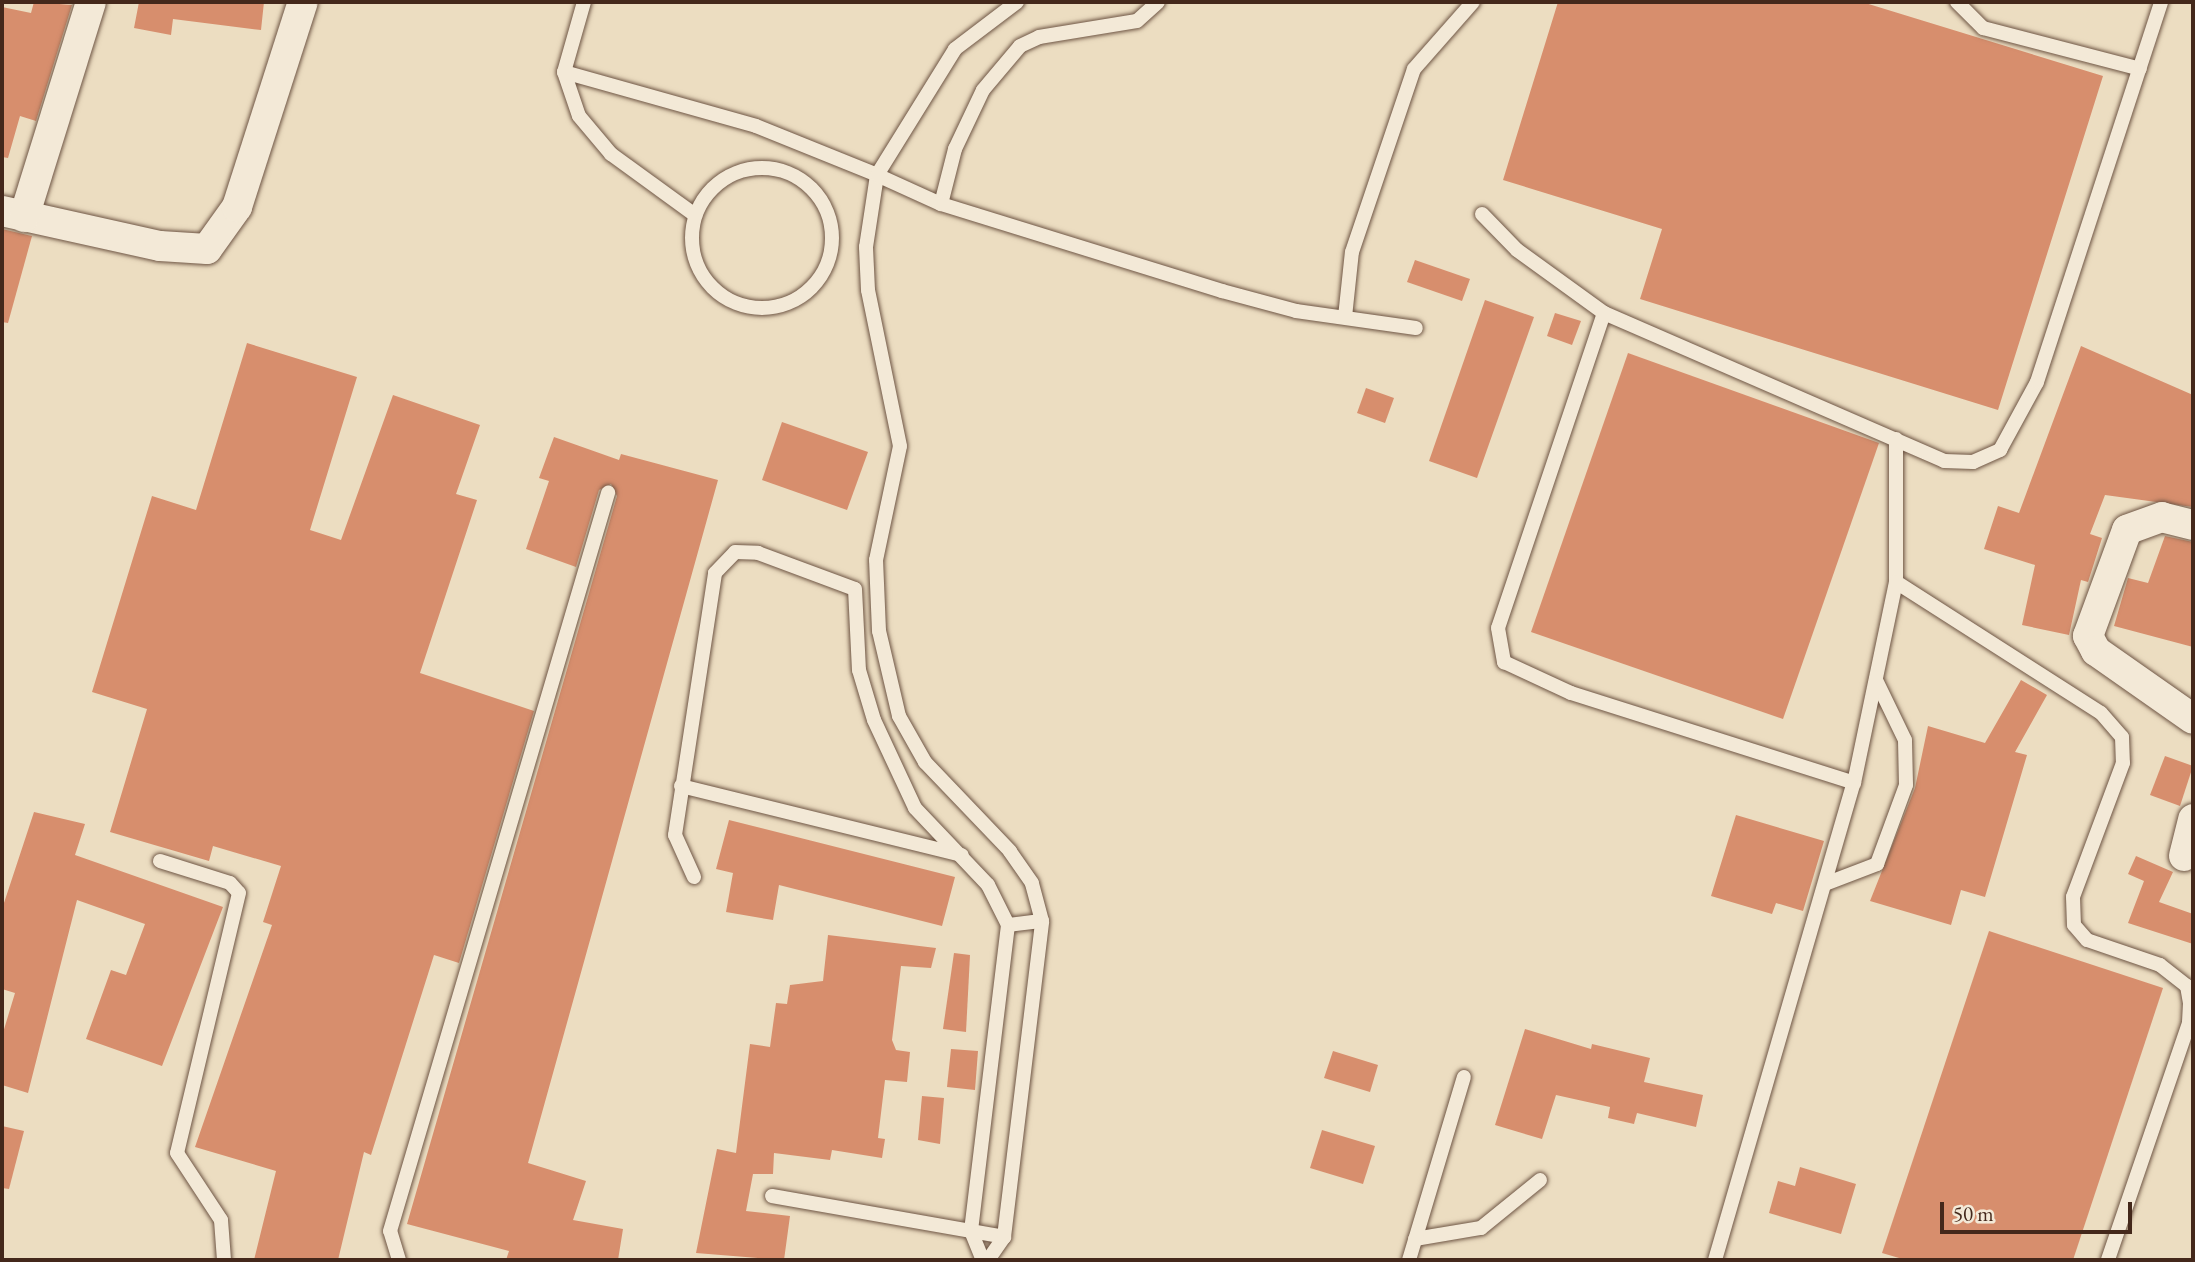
<!DOCTYPE html>
<html>
<head>
<meta charset="utf-8">
<style>
  body { margin:0 }
  #map { position:relative; width:2195px; height:1262px; overflow:hidden; background:#ecddc1; font-family:"EB Garamond",serif }
  div>[style] { position:absolute }
  [style*='--x'] { left:calc(var(--x)*1px); top:calc(var(--y)*1px); width:calc(var(--w)*1px); rotate:calc(var(--a)*1deg) }
  .building>* { inset:0; background:#d78e6d }
  .roads { filter:drop-shadow(0 0 2px #6e5544) drop-shadow(0 0 2px #6e5544) }
  .lane>* { height:14px; margin:-7px; padding:0 7px; transform-origin:7px; border-radius:7px; background:#f3e9d7 }
  .lane>.ring { margin:-7px; padding:0; box-sizing:content-box; background:none; border:14px solid #f3e9d7; border-radius:50% }
  .street>* { height:30px; margin:-15px; padding:0 15px; transform-origin:15px; border-radius:15px; background:#f3e9d7 }
  span { translate:-50% -50%; white-space:nowrap; text-align:center; line-height:1.15; -webkit-text-stroke:7px #f3e9d7; paint-order:stroke }
  .frame { position:absolute; inset:0; border:4px solid #44281b; pointer-events:none }
  .scale { position:absolute; left:1940px; top:1202px; width:192px; height:32px; box-sizing:border-box; border:4px solid #44281b; border-top:0; padding-left:9px; font-size:21px; line-height:24px; white-space:nowrap; color:#44281b; -webkit-text-stroke:5px #f3e9d7; paint-order:stroke }
</style>
</head>
<body>
<div id="map">
  <div class="building">
    <div style="clip-path:polygon(34px 2px,72px 5px,36px 121px,20px 116px,8px 158px,2px 157px,2px 7px,31px 13px)"></div>
    <div style="clip-path:polygon(139px 2px,264px 2px,261px 30px,173px 19px,171px 35px,134px 28px)"></div>
    <div style="clip-path:polygon(1558px 2px,1862px 2px,2103px 76px,1998px 410px,1640px 299px,1662px 229px,1503px 180px)"></div>
    <div style="clip-path:polygon(2px 229px,32px 236px,8px 323px,2px 322px)"></div>
    <div style="clip-path:polygon(1415px 260px,1470px 279px,1462px 301px,1407px 282px)"></div>
    <div style="clip-path:polygon(1485px 300px,1534px 317px,1477px 478px,1429px 461px)"></div>
    <div style="clip-path:polygon(1555px 313px,1581px 321px,1572px 345px,1547px 336px)"></div>
    <div style="clip-path:polygon(247px 343px,357px 377px,310px 530px,341px 540px,393px 395px,480px 425px,456px 494px,477px 500px,420px 673px,534px 711px,459px 963px,434px 955px,371px 1155px,364px 1152px,338px 1260px,254px 1260px,276px 1171px,195px 1147px,272px 925px,263px 922px,281px 866px,213px 846px,209px 861px,110px 832px,147px 709px,92px 692px,152px 496px,196px 510px)"></div>
    <div style="clip-path:polygon(2081px 346px,2193px 395px,2193px 507px,2105px 495px,2090px 534px,2102px 538px,2088px 582px,2081px 580px,2069px 635px,2022px 625px,2035px 565px,1984px 549px,1998px 506px,2019px 513px)"></div>
    <div style="clip-path:polygon(1628px 353px,1879px 443px,1783px 719px,1531px 632px)"></div>
    <div style="clip-path:polygon(1366px 388px,1394px 398px,1385px 423px,1357px 413px)"></div>
    <div style="clip-path:polygon(782px 422px,868px 452px,847px 510px,762px 480px)"></div>
    <div style="clip-path:polygon(554px 437px,619px 460px,621px 454px,718px 480px,528px 1163px,586px 1181px,573px 1220px,623px 1229px,618px 1260px,506px 1260px,509px 1251px,407px 1224px,617px 496px,611px 484px,599px 490px,576px 567px,526px 549px,549px 481px,539px 478px)"></div>
    <div style="clip-path:polygon(2165px 536px,2193px 542px,2193px 647px,2114px 626px,2128px 578px,2148px 583px)"></div>
    <div style="clip-path:polygon(2021px 680px,2047px 695px,2015px 752px,2027px 755px,1985px 897px,1961px 890px,1951px 925px,1870px 901px,1915px 788px,1928px 726px,1985px 743px)"></div>
    <div style="clip-path:polygon(2165px 756px,2193px 766px,2180px 806px,2150px 795px)"></div>
    <div style="clip-path:polygon(34px 812px,85px 824px,75px 855px,223px 907px,162px 1066px,86px 1039px,111px 970px,126px 975px,145px 924px,77px 900px,28px 1093px,2px 1085px,2px 1036px,15px 993px,2px 989px,2px 909px)"></div>
    <div style="clip-path:polygon(1736px 815px,1824px 841px,1803px 911px,1776px 903px,1772px 914px,1711px 896px)"></div>
    <div style="clip-path:polygon(729px 820px,955px 877px,942px 926px,779px 885px,773px 920px,726px 912px,733px 873px,716px 869px)"></div>
    <div style="clip-path:polygon(2136px 856px,2173px 872px,2159px 902px,2193px 914px,2193px 944px,2128px 923px,2144px 881px,2128px 874px)"></div>
    <div style="clip-path:polygon(1989px 931px,2163px 988px,2073px 1260px,1906px 1260px,1882px 1253px)"></div>
    <div style="clip-path:polygon(828px 935px,936px 948px,931px 968px,901px 966px,892px 1040px,896px 1050px,910px 1052px,907px 1082px,885px 1080px,878px 1138px,885px 1139px,882px 1158px,832px 1150px,830px 1160px,774px 1153px,773px 1174px,753px 1174px,746px 1211px,790px 1216px,784px 1260px,696px 1253px,717px 1149px,736px 1153px,750px 1044px,770px 1047px,776px 1003px,787px 1004px,790px 985px,823px 981px)"></div>
    <div style="clip-path:polygon(954px 953px,970px 955px,966px 1032px,943px 1029px)"></div>
    <div style="clip-path:polygon(1525px 1029px,1591px 1049px,1592px 1044px,1650px 1058px,1644px 1082px,1703px 1095px,1696px 1127px,1637px 1113px,1634px 1124px,1608px 1118px,1610px 1107px,1556px 1095px,1542px 1139px,1495px 1125px)"></div>
    <div style="clip-path:polygon(951px 1049px,978px 1051px,975px 1090px,947px 1087px)"></div>
    <div style="clip-path:polygon(1333px 1051px,1378px 1065px,1370px 1092px,1324px 1078px)"></div>
    <div style="clip-path:polygon(922px 1096px,944px 1098px,940px 1144px,918px 1140px)"></div>
    <div style="clip-path:polygon(2px 1126px,24px 1131px,9px 1189px,2px 1188px)"></div>
    <div style="clip-path:polygon(1322px 1130px,1375px 1146px,1363px 1184px,1310px 1168px)"></div>
    <div style="clip-path:polygon(1800px 1167px,1856px 1184px,1841px 1234px,1769px 1213px,1778px 1181px,1795px 1186px)"></div>
  </div>
  <div class="roads">
    <div class="lane">
      <div style="--x:584;--y:2;--w:73;--a:105.9"></div>
      <div style="--x:564;--y:72;--w:46;--a:71.2"></div>
      <div style="--x:579;--y:116;--w:50;--a:49.9"></div>
      <div style="--x:611;--y:154;--w:104;--a:36"></div>
      <div style="--x:1957;--y:2;--w:37;--a:45"></div>
      <div style="--x:1983;--y:28;--w:162;--a:14.6"></div>
      <div style="--x:564;--y:72;--w:199;--a:15.7"></div>
      <div style="--x:756;--y:126;--w:131;--a:22"></div>
      <div style="--x:877;--y:175;--w:148;--a:-58.2"></div>
      <div style="--x:955;--y:49;--w:78;--a:-37.2"></div>
      <div class="ring" style="left:692px;top:168px;width:126px;height:126px"></div>
      <div style="--x:941;--y:204;--w:57;--a:-75.7"></div>
      <div style="--x:955;--y:149;--w:65;--a:-64.6"></div>
      <div style="--x:983;--y:90;--w:57;--a:-49.9"></div>
      <div style="--x:1020;--y:46;--w:21;--a:-25"></div>
      <div style="--x:1039;--y:37;--w:99;--a:-9.3"></div>
      <div style="--x:1137;--y:21;--w:28;--a:-42"></div>
      <div style="--x:1482;--y:214;--w:50;--a:45.8"></div>
      <div style="--x:1517;--y:250;--w:107;--a:35.9"></div>
      <div style="--x:1604;--y:313;--w:371;--a:23.5"></div>
      <div style="--x:1944;--y:461;--w:29;--a:2"></div>
      <div style="--x:1973;--y:462;--w:30;--a:-24"></div>
      <div style="--x:2000;--y:450;--w:77;--a:-61.4"></div>
      <div style="--x:2037;--y:382;--w:400;--a:-71.9"></div>
      <div style="--x:1604;--y:313;--w:332;--a:108.6"></div>
      <div style="--x:1498;--y:628;--w:35;--a:80"></div>
      <div style="--x:1504;--y:662;--w:74;--a:24.8"></div>
      <div style="--x:1571;--y:693;--w:297;--a:17.6"></div>
      <div style="--x:1345;--y:317;--w:65;--a:-83.9"></div>
      <div style="--x:1352;--y:252;--w:193;--a:-71.3"></div>
      <div style="--x:1414;--y:69;--w:89;--a:-48.6"></div>
      <div style="--x:1896;--y:582;--w:143;--a:-90"></div>
      <div style="--x:681;--y:786;--w:289;--a:13.8"></div>
      <div style="--x:160;--y:861;--w:73;--a:17.4"></div>
      <div style="--x:230;--y:883;--w:13;--a:48"></div>
      <div style="--x:239;--y:893;--w:267;--a:103.4"></div>
      <div style="--x:177;--y:1153;--w:80;--a:56.7"></div>
      <div style="--x:221;--y:1220;--w:40;--a:85.7"></div>
      <div style="--x:694;--y:877;--w:46;--a:-114.3"></div>
      <div style="--x:675;--y:835;--w:265;--a:-81.3"></div>
      <div style="--x:715;--y:573;--w:29;--a:-46"></div>
      <div style="--x:735;--y:552;--w:23;--a:2"></div>
      <div style="--x:758;--y:553;--w:103;--a:20.4"></div>
      <div style="--x:855;--y:589;--w:81;--a:87.2"></div>
      <div style="--x:859;--y:670;--w:52;--a:73.3"></div>
      <div style="--x:874;--y:720;--w:97;--a:65"></div>
      <div style="--x:915;--y:808;--w:106;--a:46.5"></div>
      <div style="--x:988;--y:885;--w:45;--a:63.4"></div>
      <div style="--x:1008;--y:925;--w:308;--a:96.9"></div>
      <div style="--x:971;--y:1231;--w:31;--a:68"></div>
      <div style="--x:1825;--y:884;--w:56;--a:-21"></div>
      <div style="--x:1877;--y:864;--w:84;--a:-69.8"></div>
      <div style="--x:1906;--y:785;--w:45;--a:-91.3"></div>
      <div style="--x:1905;--y:740;--w:67;--a:-115.8"></div>
      <div style="--x:1008;--y:925;--w:34;--a:-7"></div>
      <div style="--x:772;--y:1196;--w:236;--a:10"></div>
      <div style="--x:1415;--y:1239;--w:67;--a:-9.5"></div>
      <div style="--x:1481;--y:1228;--w:76;--a:-39.1"></div>
      <div style="--x:399;--y:1260;--w:30;--a:-107"></div>
      <div style="--x:390;--y:1231;--w:770;--a:-73.54"></div>
      <div style="--x:988;--y:1260;--w:28;--a:-55"></div>
      <div style="--x:1004;--y:1237;--w:318;--a:-83.1"></div>
      <div style="--x:1042;--y:921;--w:39;--a:-105"></div>
      <div style="--x:1032;--y:883;--w:39;--a:-125"></div>
      <div style="--x:1010;--y:851;--w:123;--a:-133.7"></div>
      <div style="--x:925;--y:762;--w:53;--a:-119.5"></div>
      <div style="--x:899;--y:716;--w:87;--a:-103.2"></div>
      <div style="--x:879;--y:631;--w:71;--a:-92.4"></div>
      <div style="--x:876;--y:560;--w:116;--a:-78.1"></div>
      <div style="--x:900;--y:446;--w:159;--a:-101.6"></div>
      <div style="--x:868;--y:290;--w:43;--a:-92.7"></div>
      <div style="--x:866;--y:247;--w:73;--a:-81.3"></div>
      <div style="--x:877;--y:175;--w:70;--a:24.4"></div>
      <div style="--x:941;--y:204;--w:294;--a:17.2"></div>
      <div style="--x:1222;--y:291;--w:77;--a:15.1"></div>
      <div style="--x:1296;--y:311;--w:121;--a:8.1"></div>
      <div style="--x:1409;--y:1260;--w:191;--a:-73.3"></div>
      <div style="--x:1715;--y:1260;--w:497;--a:-73.8"></div>
      <div style="--x:1854;--y:783;--w:205;--a:-78.2"></div>
      <div style="--x:1896;--y:582;--w:243;--a:32.6"></div>
      <div style="--x:2101;--y:713;--w:32;--a:49"></div>
      <div style="--x:2122;--y:737;--w:26;--a:88"></div>
      <div style="--x:2123;--y:763;--w:143;--a:110.5"></div>
      <div style="--x:2073;--y:897;--w:28;--a:88"></div>
      <div style="--x:2074;--y:925;--w:20;--a:49"></div>
      <div style="--x:2087;--y:940;--w:77;--a:18.9"></div>
      <div style="--x:2160;--y:965;--w:34;--a:38"></div>
      <div style="--x:2187;--y:986;--w:17;--a:80"></div>
      <div style="--x:2190;--y:1003;--w:20;--a:93"></div>
      <div style="--x:2189;--y:1023;--w:250;--a:108.9"></div>
    </div>
    <div class="street">
      <div style="--x:2;--y:211;--w:162;--a:12.5"></div>
      <div style="--x:160;--y:246;--w:47;--a:3.7"></div>
      <div style="--x:207;--y:249;--w:52;--a:-54.5"></div>
      <div style="--x:237;--y:207;--w:215;--a:-72.2"></div>
      <div style="--x:24;--y:217;--w:225;--a:-72.7"></div>
      <div style="--x:2193;--y:525;--w:32;--a:-166"></div>
      <div style="--x:2162;--y:517;--w:37;--a:160"></div>
      <div style="--x:2127;--y:530;--w:113;--a:110.2"></div>
      <div style="--x:2088;--y:636;--w:17;--a:62"></div>
      <div style="--x:2096;--y:651;--w:118;--a:35"></div>
      <div style="--x:2184;--y:856;--w:38;--a:-76"></div>
    </div>
  </div>
  <div class="frame"></div>
  <div class="scale">50 m</div>
</div>
</body>
</html>
